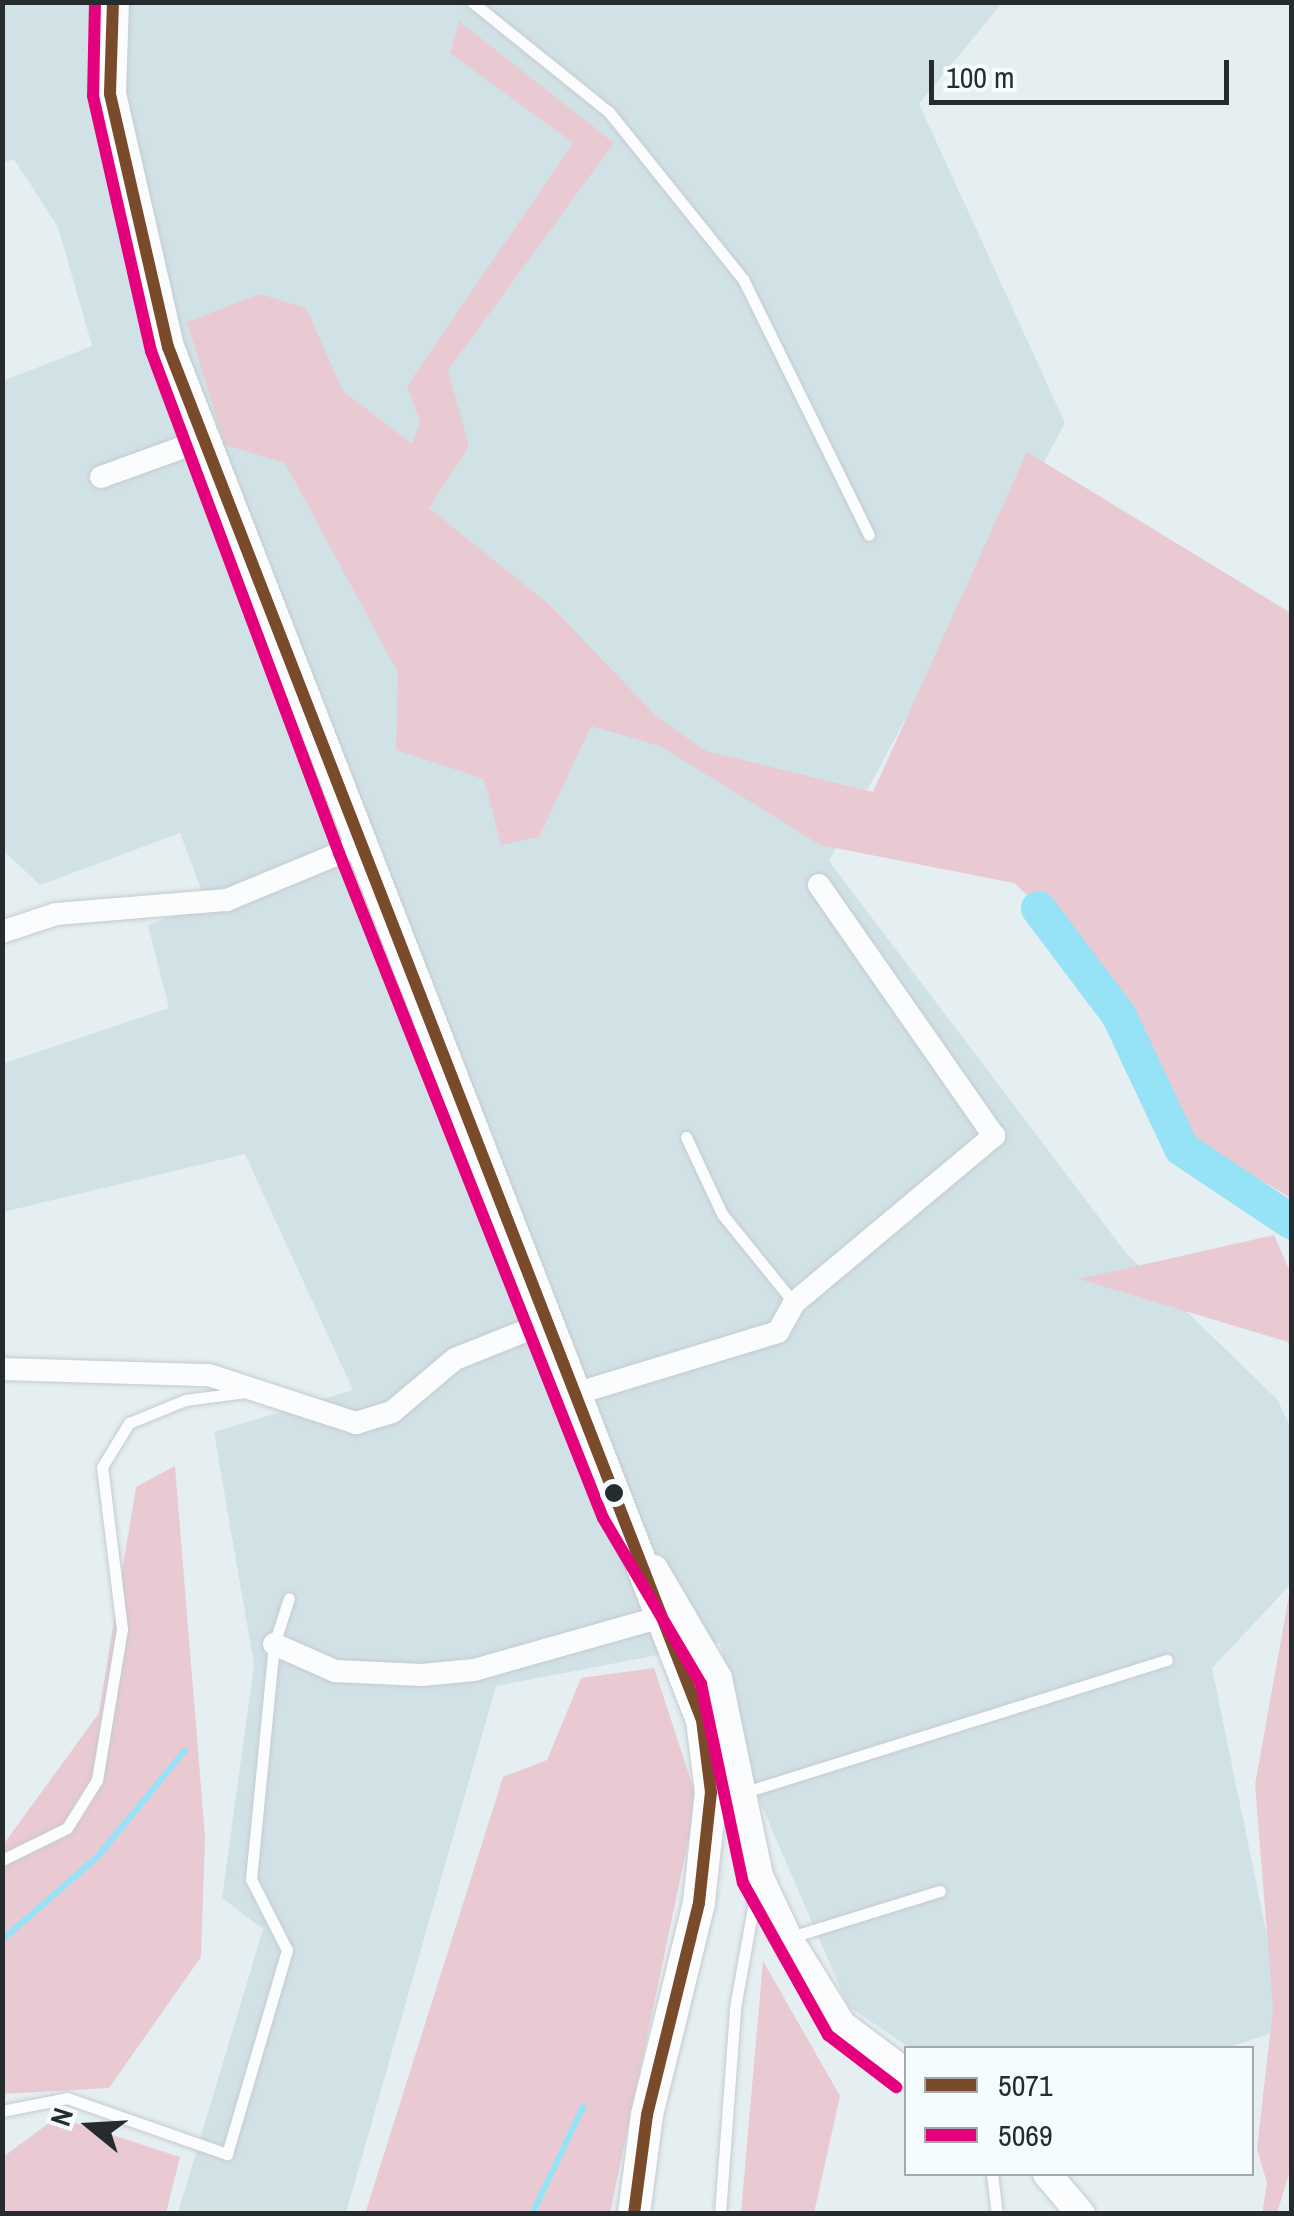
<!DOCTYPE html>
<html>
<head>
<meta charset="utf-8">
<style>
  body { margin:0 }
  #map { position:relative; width:1294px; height:2216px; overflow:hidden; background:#e5eef1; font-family:"Archivo Narrow",sans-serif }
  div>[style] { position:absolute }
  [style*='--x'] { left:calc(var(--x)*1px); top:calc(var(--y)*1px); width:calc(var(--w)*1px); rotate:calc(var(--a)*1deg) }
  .built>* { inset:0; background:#d1e2e7 }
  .green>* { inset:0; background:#e9cad2 }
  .stream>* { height:6px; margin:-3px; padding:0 3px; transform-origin:3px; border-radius:3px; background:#96e2f6 }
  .river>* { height:35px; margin:-17.5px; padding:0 17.5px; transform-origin:17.5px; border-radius:17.5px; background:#96e2f6 }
  .roads { filter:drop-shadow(0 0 2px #c5cbce) drop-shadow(0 0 2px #c5cbce) }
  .service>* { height:11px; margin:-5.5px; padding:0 5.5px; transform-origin:5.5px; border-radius:5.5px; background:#fbfcfd }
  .minor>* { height:22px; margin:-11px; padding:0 11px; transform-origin:11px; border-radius:11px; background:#fbfcfd }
  .tertiary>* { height:28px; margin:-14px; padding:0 14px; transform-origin:14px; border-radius:14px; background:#fbfcfd }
  .secondary>* { height:32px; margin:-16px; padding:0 16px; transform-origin:16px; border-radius:16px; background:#fbfcfd }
  .bus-1>* { height:12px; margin:-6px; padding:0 6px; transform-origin:6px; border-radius:6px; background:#7a4b2a }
  .bus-2>* { height:12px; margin:-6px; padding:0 6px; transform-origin:6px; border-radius:6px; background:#e5007d }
  .dots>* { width:28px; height:28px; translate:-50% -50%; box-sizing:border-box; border:5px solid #f5fcfe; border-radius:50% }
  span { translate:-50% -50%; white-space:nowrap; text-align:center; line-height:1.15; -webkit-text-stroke:10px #f5fcfe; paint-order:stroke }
  .frame { position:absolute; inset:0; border:5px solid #262c2e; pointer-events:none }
  .legend { position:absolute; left:904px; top:2046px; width:350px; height:130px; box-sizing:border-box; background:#f5fcfe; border:2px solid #a2a9ab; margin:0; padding:12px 18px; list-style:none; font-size:30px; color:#262c2e }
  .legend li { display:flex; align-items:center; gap:20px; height:50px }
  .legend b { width:50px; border:2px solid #a2a9ab }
  .north { position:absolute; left:40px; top:2076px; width:100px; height:100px; -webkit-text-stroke:8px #f5fcfe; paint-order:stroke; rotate:288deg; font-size:28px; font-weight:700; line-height:40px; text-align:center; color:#262c2e }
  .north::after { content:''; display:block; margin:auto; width:35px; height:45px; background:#262c2e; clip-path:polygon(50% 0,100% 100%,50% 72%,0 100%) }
  .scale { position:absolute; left:929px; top:60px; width:300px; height:45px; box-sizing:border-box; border:5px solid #262c2e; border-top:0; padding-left:12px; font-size:30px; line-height:35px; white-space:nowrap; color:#262c2e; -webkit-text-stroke:8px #f5fcfe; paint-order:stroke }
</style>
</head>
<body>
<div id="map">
  <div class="built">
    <div style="clip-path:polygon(3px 3px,1002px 3px,919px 104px,1065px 423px,829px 861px,1126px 1253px,1277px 1399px,1291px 1428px,1291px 1584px,1212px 1668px,1286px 2028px,1228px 2048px,910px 2048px,848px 2006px,752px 1783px,720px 1643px,496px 1686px,346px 2213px,178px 2213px,263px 1929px,222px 1898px,254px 1665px,214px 1432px,353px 1390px,245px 1154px,3px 1212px,2px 1064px,169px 1008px,148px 925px,206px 902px,180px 833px,40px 885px,3px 850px,3px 381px,92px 346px,58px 227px,14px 159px,3px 163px)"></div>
  </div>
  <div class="green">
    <div style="clip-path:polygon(459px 21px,614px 143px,448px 370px,469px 446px,429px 508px,550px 605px,656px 716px,706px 751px,873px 792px,1027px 452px,1291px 613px,1291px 1198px,1189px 1137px,1095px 958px,1014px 883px,820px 845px,660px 746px,591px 726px,539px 837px,501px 845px,484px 779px,396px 750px,398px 673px,285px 463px,225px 445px,187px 322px,260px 294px,306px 308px,343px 391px,412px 444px,420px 421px,407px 386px,573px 143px,450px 53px)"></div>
    <div style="clip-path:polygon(1274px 1235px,1291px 1274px,1291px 1355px,1288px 1342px,1079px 1279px)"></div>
    <div style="clip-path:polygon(175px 1466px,205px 1837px,201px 1957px,109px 2088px,3px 2094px,3px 1845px,99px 1713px,136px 1487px)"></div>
    <div style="clip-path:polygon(1291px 1584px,1292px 2164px,1277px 2213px,1262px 2214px,1267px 2183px,1257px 2149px,1273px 2008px,1255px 1785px)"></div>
    <div style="clip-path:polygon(654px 1668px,697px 1799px,610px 2213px,365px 2214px,503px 1777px,547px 1760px,581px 1678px)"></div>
    <div style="clip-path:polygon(763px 1961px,840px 2096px,814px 2213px,741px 2213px)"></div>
    <div style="clip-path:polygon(57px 2117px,180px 2157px,166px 2213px,3px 2213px,3px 2157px)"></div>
  </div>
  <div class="stream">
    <div style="--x:2;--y:1940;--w:128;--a:-41.2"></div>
    <div style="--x:98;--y:1856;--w:137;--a:-50.6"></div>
    <div style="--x:532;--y:2214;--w:119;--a:-64.5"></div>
  </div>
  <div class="river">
    <div style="--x:1038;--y:908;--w:133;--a:53"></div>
    <div style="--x:1118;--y:1014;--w:148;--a:64.8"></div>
    <div style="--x:1181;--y:1148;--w:133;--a:33.7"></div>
  </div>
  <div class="roads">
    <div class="service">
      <div style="--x:472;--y:2;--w:176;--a:38.8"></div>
      <div style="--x:609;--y:112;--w:214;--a:51.3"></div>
      <div style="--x:743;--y:279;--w:285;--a:63.8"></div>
      <div style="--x:686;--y:1137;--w:85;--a:64.9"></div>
      <div style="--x:722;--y:1214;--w:114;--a:51"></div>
      <div style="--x:745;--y:1792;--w:442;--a:-17.4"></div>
      <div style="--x:2;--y:1860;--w:72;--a:-26.2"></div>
      <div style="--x:67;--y:1828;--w:57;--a:-58"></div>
      <div style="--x:97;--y:1780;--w:153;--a:-80.6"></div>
      <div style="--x:122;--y:1629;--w:163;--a:-97"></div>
      <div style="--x:102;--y:1467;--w:52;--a:-58.5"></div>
      <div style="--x:129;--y:1423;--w:61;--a:-22.3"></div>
      <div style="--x:185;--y:1400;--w:63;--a:-7.4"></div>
      <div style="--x:788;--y:1938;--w:159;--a:-17.2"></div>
      <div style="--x:2;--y:2111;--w:66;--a:-11.3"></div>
      <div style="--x:67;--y:2098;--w:170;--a:19.3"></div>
      <div style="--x:227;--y:2154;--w:213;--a:-73.6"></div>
      <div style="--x:287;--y:1950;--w:80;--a:-116.9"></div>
      <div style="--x:251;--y:1879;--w:236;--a:-84.4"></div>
      <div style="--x:274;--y:1644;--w:48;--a:-71.9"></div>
      <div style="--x:992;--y:2174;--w:40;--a:82.9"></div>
      <div style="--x:720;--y:2214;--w:207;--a:-85.8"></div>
      <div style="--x:735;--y:2008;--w:125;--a:-79.9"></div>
    </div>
    <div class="minor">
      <div style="--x:101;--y:477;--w:109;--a:-19.9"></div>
      <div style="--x:2;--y:932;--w:57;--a:-18.4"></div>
      <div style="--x:56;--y:914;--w:172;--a:-4.7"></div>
      <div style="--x:227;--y:900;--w:139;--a:-22.5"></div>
      <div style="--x:2;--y:1369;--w:207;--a:1.7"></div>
      <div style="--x:209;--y:1375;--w:155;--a:18.1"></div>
      <div style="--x:356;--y:1423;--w:38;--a:-17"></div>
      <div style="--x:392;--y:1412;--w:82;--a:-40.1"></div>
      <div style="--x:455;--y:1359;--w:102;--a:-21.8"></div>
      <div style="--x:578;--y:1393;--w:209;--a:-17"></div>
      <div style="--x:778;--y:1332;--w:33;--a:-61"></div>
      <div style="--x:794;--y:1303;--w:261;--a:-39.9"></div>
      <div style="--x:994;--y:1136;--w:306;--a:-124.9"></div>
      <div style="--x:274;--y:1644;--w:67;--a:23.9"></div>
      <div style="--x:335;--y:1671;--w:87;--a:2.6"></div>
      <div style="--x:422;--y:1675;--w:52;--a:-5.5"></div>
      <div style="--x:474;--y:1670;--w:206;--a:-15.8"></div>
    </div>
    <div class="tertiary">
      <div style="--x:654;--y:1569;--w:126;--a:59.6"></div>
      <div style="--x:718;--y:1678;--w:202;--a:78.3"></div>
      <div style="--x:759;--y:1876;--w:68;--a:64.9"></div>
      <div style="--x:788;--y:1938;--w:102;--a:58.2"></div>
      <div style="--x:842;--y:2025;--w:80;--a:36.9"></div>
      <div style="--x:1047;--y:2174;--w:52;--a:49.6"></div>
    </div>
    <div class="secondary">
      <div style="--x:113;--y:2;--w:92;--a:91.9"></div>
      <div style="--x:110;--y:94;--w:260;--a:77.1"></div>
      <div style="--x:168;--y:347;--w:1473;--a:68.75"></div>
      <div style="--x:702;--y:1720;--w:73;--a:82.9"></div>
      <div style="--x:711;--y:1792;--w:112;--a:96.2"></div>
      <div style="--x:699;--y:1903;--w:218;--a:103.8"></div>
      <div style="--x:647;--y:2115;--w:100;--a:97.5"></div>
    </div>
  </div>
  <div class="bus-1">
    <div style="--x:113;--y:2;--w:92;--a:91.9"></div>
    <div style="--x:110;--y:94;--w:260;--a:77.1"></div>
    <div style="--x:168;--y:347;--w:1473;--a:68.75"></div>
    <div style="--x:702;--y:1720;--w:73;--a:82.9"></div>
    <div style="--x:711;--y:1792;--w:112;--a:96.2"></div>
    <div style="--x:699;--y:1903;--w:218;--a:103.8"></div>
    <div style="--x:647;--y:2115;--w:100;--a:97.5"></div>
  </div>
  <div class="bus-2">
    <div style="--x:95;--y:2;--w:94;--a:91.2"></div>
    <div style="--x:93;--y:96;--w:262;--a:77.2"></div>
    <div style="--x:151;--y:351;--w:536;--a:69.47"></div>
    <div style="--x:339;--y:853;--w:715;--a:68.35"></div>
    <div style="--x:603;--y:1518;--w:193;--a:59.4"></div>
    <div style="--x:701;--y:1684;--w:203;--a:78.1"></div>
    <div style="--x:743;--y:1883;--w:174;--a:60.8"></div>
    <div style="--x:828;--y:2035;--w:86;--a:37.4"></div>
  </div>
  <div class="dots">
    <div style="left:614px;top:1493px;background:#262c2e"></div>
  </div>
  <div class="frame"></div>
  <ul class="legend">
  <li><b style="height:12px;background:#7a4b2a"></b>5071</li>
  <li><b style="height:12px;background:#e5007d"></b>5069</li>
  </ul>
  <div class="north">N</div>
  <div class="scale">100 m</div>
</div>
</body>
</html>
